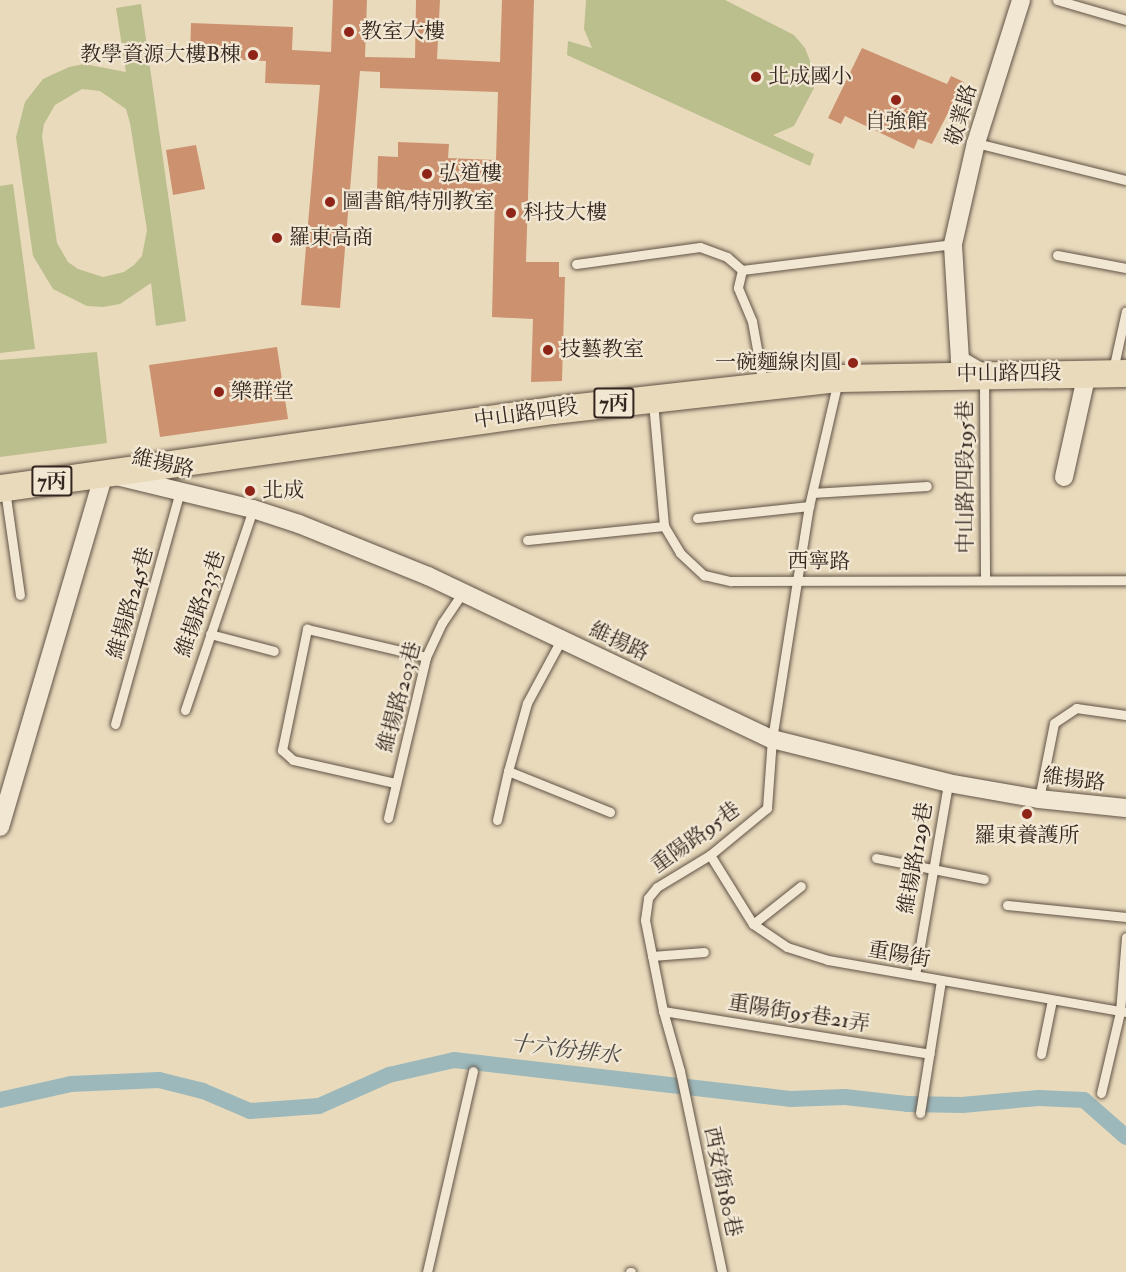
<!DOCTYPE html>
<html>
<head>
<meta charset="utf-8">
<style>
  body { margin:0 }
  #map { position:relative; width:1126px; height:1272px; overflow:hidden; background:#e9dabc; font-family:"IM FELL Double Pica","Noto Serif TC",serif }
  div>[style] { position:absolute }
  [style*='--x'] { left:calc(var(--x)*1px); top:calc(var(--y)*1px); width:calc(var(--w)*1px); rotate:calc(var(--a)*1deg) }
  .green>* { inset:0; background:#bbbe8d }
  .canal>* { height:16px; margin:-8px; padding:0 8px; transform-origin:8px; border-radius:8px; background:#9cb8bb }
  .building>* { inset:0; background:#cc926f }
  .roads { filter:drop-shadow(0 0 2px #615346) drop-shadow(0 0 2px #615346) }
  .lane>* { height:9px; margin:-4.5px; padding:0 4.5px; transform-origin:4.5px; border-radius:4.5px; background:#f1e7d3 }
  .street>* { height:18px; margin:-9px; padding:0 9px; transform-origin:9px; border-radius:9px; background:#f1e7d3 }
  .primary>* { height:27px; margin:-13.5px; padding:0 13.5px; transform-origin:13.5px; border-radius:13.5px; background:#e9dabc }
  .dots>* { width:16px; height:16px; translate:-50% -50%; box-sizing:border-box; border:3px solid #f1e7d3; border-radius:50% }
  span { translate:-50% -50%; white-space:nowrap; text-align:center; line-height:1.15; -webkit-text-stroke:4.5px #f1e7d3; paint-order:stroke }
  .shield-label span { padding:2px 4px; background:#f1e7d3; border:2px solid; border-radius:4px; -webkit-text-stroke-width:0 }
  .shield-label { font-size:20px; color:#34261f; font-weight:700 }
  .poi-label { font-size:21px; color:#34261f }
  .left { translate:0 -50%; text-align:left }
  .right { translate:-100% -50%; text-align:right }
  .street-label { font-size:21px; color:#34261f }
  .water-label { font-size:22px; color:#4e4a46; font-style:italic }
</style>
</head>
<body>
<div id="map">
  <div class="green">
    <div style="clip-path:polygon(586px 0,725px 0,794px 35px,805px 48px,810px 61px,814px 88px,794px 126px,773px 135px,814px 154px,810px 166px,567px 55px,568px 41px,592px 48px,584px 29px)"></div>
    <div style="clip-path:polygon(evenodd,141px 4px,186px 321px,156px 326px,151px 283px,120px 304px,103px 307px,87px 306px,53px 289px,33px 256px,16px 137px,25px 102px,43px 79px,69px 67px,84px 64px,126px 72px,116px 8px,141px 4px,82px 89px,100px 91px,126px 109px,130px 123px,147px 230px,142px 256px,134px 265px,124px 272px,103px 277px,78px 269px,68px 262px,57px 243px,42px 136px,44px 124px,55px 105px,82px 89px)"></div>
    <div style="clip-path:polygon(13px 184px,35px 349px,0 353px,0 186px)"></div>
    <div style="clip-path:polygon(97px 352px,107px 443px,0 457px,0 360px)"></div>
  </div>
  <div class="canal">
    <div style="--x:0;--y:1100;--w:73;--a:-12.7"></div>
    <div style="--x:71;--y:1084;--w:88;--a:-2.6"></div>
    <div style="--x:159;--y:1080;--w:45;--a:14"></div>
    <div style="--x:203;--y:1091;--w:51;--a:23.1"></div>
    <div style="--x:250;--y:1111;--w:69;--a:-4.1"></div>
    <div style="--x:319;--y:1106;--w:77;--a:-23.9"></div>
    <div style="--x:389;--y:1075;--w:67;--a:-13"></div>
    <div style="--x:454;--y:1060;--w:338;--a:6.6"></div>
    <div style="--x:790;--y:1099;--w:55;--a:-2.1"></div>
    <div style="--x:845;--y:1097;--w:62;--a:6.4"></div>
    <div style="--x:907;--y:1104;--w:55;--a:1"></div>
    <div style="--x:962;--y:1105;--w:77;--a:-5.2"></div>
    <div style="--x:1039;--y:1098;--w:45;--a:2.5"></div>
    <div style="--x:1084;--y:1100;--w:56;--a:41.4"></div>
  </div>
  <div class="building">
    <div style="clip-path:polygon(333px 0,367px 0,365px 57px,415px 58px,416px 0,440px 0,437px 59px,500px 62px,502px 0,534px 0,526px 262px,559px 262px,559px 277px,565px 277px,562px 381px,531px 382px,533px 319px,492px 317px,495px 193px,377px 189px,378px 156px,398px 157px,398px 142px,449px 144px,448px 158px,496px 160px,498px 92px,380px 88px,380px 72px,360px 71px,340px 308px,301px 305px,320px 85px,265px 83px,266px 61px,190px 58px,191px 23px,293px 27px,292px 50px,331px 52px)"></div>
    <div style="clip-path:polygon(862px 48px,947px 84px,951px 76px,964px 82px,932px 144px,918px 139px,914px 149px,845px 116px,841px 124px,828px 118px)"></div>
    <div style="clip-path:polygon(196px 145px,205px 189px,173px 195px,166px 150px)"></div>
    <div style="clip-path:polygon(277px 347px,288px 419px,160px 437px,149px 365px)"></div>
  </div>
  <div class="roads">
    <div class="lane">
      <div style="--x:1057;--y:0;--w:72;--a:16.2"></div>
      <div style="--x:976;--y:143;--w:154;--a:13.9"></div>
      <div style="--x:1057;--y:255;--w:70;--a:10.7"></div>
      <div style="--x:576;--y:264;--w:125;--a:-7.8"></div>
      <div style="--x:700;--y:247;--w:29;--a:20"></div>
      <div style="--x:727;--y:257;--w:20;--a:41"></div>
      <div style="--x:742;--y:270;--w:213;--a:-7"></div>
      <div style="--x:742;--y:270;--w:18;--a:103"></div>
      <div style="--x:738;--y:288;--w:36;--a:67"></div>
      <div style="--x:752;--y:321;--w:63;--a:79.9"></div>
      <div style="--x:1113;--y:370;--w:60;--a:-77.6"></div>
      <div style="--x:984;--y:379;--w:201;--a:89.7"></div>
      <div style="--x:653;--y:402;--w:124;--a:84.9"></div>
      <div style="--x:664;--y:526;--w:31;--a:59"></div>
      <div style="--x:680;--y:553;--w:33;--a:43"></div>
      <div style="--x:704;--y:575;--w:28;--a:13"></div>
      <div style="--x:731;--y:581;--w:395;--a:-0.1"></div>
      <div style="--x:5;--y:490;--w:106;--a:81.9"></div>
      <div style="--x:812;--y:493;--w:115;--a:-3.5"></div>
      <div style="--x:697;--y:518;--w:113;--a:-6.1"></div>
      <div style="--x:527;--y:540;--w:138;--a:-5.8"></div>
      <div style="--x:210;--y:634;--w:66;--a:14.9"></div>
      <div style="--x:561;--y:640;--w:72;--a:118.4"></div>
      <div style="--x:527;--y:703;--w:71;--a:105.6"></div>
      <div style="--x:508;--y:771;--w:110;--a:21.9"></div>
      <div style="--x:185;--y:710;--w:212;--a:-71.3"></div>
      <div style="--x:115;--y:724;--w:242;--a:-74.4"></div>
      <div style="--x:395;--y:783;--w:105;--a:-167.3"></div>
      <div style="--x:293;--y:760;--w:15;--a:-138"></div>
      <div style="--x:282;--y:750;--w:124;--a:-78.3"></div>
      <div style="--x:307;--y:629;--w:122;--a:13.2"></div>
      <div style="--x:1039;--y:799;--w:77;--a:-78.8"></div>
      <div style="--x:1054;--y:723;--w:27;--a:-34"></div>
      <div style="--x:1076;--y:708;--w:50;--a:8"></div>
      <div style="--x:388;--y:818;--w:165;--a:-76.7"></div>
      <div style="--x:426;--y:657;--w:38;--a:-65"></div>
      <div style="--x:442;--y:623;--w:36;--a:-56"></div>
      <div style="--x:497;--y:820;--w:50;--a:-77.3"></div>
      <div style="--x:710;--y:855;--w:81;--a:58.1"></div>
      <div style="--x:753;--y:924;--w:41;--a:34.1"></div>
      <div style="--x:787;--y:947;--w:43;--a:17.6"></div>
      <div style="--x:828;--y:960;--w:303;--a:9.9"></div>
      <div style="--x:876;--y:858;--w:110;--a:11"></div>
      <div style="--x:1007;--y:905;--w:120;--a:5.8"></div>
      <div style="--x:753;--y:924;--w:61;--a:-38.4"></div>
      <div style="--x:652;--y:956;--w:52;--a:-4.4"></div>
      <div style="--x:915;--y:975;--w:195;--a:-80.2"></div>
      <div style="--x:663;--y:1011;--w:270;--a:9.1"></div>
      <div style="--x:1041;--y:1054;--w:55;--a:-78.5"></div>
      <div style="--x:1101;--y:1093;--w:83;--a:-76.8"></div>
      <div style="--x:1120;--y:1012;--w:75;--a:-85.4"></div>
      <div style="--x:920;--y:1113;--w:134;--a:-81"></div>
      <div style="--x:427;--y:1272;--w:206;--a:-77.1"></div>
      <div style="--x:630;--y:1272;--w:1;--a:0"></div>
      <div style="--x:722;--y:1272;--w:205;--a:-101.8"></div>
      <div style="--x:680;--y:1071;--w:62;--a:-105.8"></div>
      <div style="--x:663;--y:1011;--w:93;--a:-101.2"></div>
      <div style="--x:645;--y:920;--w:22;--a:-82"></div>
      <div style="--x:648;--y:898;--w:14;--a:-51"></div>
      <div style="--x:657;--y:887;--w:62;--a:-31.1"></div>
      <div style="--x:710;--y:855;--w:74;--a:-39.5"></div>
      <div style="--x:767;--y:808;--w:69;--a:-85.9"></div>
      <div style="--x:772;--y:739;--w:236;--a:-81"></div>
      <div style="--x:809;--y:506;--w:129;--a:-77"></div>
    </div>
    <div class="street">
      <div style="--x:984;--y:374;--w:28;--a:-150"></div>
      <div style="--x:960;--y:360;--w:116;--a:-93.5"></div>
      <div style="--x:953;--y:244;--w:104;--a:-77.2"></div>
      <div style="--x:976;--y:143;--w:150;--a:-72.5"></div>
      <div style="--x:1064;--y:477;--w:107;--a:-77.5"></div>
      <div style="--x:0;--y:827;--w:369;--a:-73.6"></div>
      <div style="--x:104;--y:473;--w:153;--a:13.6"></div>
      <div style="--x:253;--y:509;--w:48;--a:18.1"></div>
      <div style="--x:299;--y:524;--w:139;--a:22"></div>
      <div style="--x:428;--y:576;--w:381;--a:25.4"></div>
      <div style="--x:772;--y:739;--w:181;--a:14"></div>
      <div style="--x:948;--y:783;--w:92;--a:10"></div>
      <div style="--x:1039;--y:799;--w:87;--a:5.9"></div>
    </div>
    <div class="primary">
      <div style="--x:0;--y:488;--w:557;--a:-8.04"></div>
      <div style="--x:552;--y:410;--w:289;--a:-6.4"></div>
      <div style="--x:839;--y:378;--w:287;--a:-1"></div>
    </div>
  </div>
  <div class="dots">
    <div style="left:349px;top:32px;background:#8f2418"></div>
    <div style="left:253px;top:55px;background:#8f2418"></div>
    <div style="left:756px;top:77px;background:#8f2418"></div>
    <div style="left:896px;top:100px;background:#8f2418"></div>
    <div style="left:427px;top:174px;background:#8f2418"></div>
    <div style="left:330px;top:202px;background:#8f2418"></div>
    <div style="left:511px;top:213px;background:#8f2418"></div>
    <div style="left:277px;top:238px;background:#8f2418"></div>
    <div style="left:548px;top:350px;background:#8f2418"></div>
    <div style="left:853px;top:363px;background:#8f2418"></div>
    <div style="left:219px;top:392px;background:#8f2418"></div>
    <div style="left:250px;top:491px;background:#8f2418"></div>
    <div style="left:1027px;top:814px;background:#8f2418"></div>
  </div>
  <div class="shield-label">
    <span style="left:614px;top:403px">7丙</span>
    <span style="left:52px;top:481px">7丙</span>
  </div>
  <div class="poi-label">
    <span class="left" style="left:361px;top:32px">教室大樓</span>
    <span class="right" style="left:241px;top:55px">教學資源大樓B棟</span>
    <span class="left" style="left:768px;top:77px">北成國小</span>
    <span style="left:896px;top:122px">自強館</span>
    <span class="left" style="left:439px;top:174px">弘道樓</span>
    <span class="left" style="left:342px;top:202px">圖書館/特別教室</span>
    <span class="left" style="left:523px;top:213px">科技大樓</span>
    <span class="left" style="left:289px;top:238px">羅東高商</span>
    <span class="left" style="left:560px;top:350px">技藝教室</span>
    <span class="right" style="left:841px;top:363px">一碗麵線肉圓</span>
    <span class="left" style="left:231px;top:392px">樂群堂</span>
    <span class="left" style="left:262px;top:491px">北成</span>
    <span style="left:1027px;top:836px">羅東養護所</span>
  </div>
  <div class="street-label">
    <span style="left:962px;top:115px;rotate:-74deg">敬業路</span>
    <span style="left:1009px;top:374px;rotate:-1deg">中山路四段</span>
    <span style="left:526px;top:414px;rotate:-8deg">中山路四段</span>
    <span style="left:163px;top:464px;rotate:13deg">維揚路</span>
    <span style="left:966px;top:477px;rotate:-90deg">中山路四段195巷</span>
    <span style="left:819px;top:562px">西寧路</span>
    <span style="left:131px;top:603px;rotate:-74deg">維揚路245巷</span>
    <span style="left:201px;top:604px;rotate:-71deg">維揚路233巷</span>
    <span style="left:619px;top:642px;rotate:25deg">維揚路</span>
    <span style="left:400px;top:697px;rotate:-75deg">維揚路203巷</span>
    <span style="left:1074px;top:780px;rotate:7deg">維揚路</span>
    <span style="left:696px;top:838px;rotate:-36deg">重陽路95巷</span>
    <span style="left:916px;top:858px;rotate:-80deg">維揚路129巷</span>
    <span style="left:899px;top:955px;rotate:10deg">重陽街</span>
    <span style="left:799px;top:1014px;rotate:9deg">重陽街95巷21弄</span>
    <span style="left:722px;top:1182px;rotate:78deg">西安街180巷</span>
  </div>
  <div class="water-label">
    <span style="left:565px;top:1050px;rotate:7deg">十六份排水</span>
  </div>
</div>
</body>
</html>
